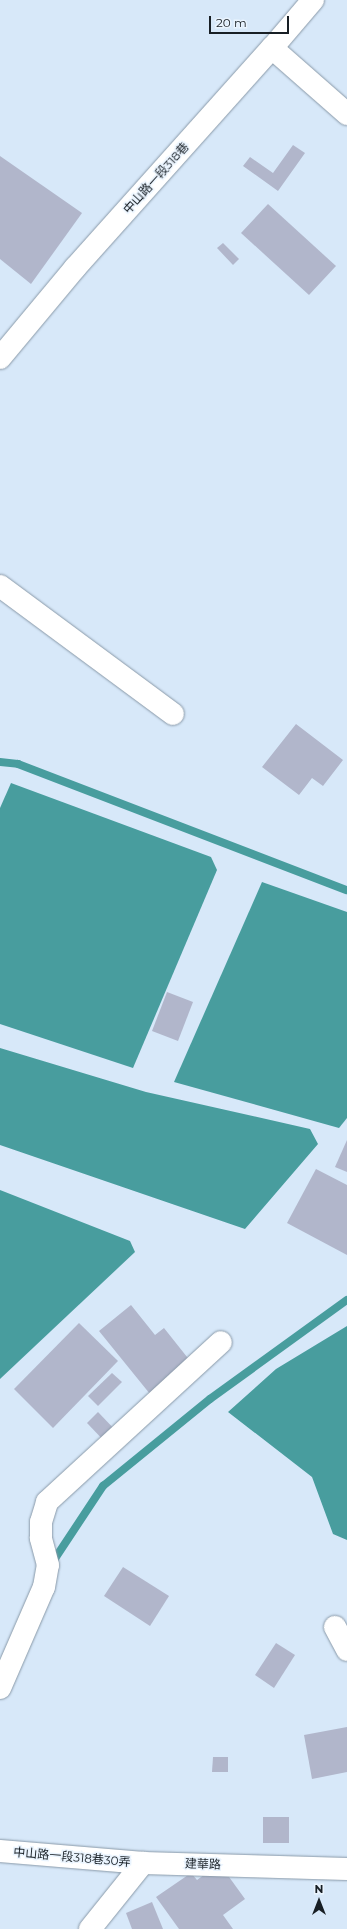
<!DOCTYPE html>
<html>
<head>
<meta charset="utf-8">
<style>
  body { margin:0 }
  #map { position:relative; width:347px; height:1929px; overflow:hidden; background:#d7e8f9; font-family:Montserrat,"Noto Sans TC",sans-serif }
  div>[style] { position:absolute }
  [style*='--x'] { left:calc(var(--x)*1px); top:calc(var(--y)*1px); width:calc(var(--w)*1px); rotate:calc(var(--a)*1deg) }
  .water>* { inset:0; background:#489d9e }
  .stream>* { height:8px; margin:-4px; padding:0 4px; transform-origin:4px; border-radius:4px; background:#489d9e }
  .building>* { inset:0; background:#b1b6cb }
  .roads { filter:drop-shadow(0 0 1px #8999a8) drop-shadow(0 0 1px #8999a8) }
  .minor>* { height:22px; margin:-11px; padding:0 11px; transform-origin:11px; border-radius:11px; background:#fff }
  span { translate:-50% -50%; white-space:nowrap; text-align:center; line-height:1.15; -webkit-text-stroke:3px #eaf4fe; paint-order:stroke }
  .street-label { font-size:12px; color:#181f25 }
  .north { position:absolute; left:299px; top:1881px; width:40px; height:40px; -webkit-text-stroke:3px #eaf4fe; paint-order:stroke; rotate:0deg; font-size:11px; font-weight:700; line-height:16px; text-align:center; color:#181f25 }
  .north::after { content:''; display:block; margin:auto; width:14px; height:18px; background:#181f25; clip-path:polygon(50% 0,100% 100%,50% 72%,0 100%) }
  .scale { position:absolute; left:209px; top:16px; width:80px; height:18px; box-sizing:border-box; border:2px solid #181f25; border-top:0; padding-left:5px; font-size:12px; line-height:14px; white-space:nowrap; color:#181f25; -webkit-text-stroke:3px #eaf4fe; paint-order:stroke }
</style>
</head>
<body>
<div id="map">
  <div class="water">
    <div style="clip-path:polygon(11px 783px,211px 857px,217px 870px,133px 1068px,0 1024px,0 808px)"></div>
    <div style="clip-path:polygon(262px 882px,347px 912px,347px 1118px,339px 1128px,174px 1082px)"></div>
    <div style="clip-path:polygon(0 1048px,146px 1092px,310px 1129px,318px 1144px,245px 1229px,0 1145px)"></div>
    <div style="clip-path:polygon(0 1190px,130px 1241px,135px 1252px,0 1379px)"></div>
    <div style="clip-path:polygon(347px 1326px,347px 1540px,333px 1534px,312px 1477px,228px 1412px,276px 1369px)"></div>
  </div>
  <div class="stream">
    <div style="--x:0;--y:762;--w:18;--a:6"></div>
    <div style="--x:18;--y:764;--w:352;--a:21"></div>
    <div style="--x:54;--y:1560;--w:89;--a:-56.5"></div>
    <div style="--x:103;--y:1486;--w:138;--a:-39.1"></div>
    <div style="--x:210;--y:1399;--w:169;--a:-35.9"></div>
  </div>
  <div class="building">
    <div style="clip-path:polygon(293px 145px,305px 153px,278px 191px,243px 166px,250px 157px,273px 173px)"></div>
    <div style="clip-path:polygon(0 156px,82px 213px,31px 284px,0 259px)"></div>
    <div style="clip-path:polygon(268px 204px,336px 266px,309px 295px,241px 233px)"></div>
    <div style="clip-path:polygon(223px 243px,239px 259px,233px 265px,217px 248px)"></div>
    <div style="clip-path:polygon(296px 724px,343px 760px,323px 786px,312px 778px,299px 795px,262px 767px)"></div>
    <div style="clip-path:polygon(167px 992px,193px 1002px,178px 1041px,152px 1031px)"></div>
    <div style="clip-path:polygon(347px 1140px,347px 1172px,335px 1167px)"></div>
    <div style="clip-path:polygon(316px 1169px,347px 1185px,347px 1255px,287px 1223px)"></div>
    <div style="clip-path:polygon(131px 1305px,155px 1335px,164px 1328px,191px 1362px,150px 1394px,99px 1331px)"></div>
    <div style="clip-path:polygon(79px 1323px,118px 1361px,53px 1428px,14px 1389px)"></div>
    <div style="clip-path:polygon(112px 1373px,122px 1382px,98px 1406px,88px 1396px)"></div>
    <div style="clip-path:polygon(98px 1412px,119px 1434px,108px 1445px,87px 1423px)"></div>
    <div style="clip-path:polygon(123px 1567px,169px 1596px,150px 1626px,104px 1596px)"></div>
    <div style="clip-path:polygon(276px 1643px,295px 1655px,274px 1688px,255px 1675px)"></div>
    <div style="clip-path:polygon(347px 1727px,347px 1772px,312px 1779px,304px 1735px)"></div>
    <div style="clip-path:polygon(213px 1757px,228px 1757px,228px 1772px,212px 1772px)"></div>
    <div style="clip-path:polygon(263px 1817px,289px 1817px,289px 1843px,263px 1843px)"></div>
    <div style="clip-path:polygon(212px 1869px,224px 1870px,245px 1899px,223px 1915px,233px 1929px,179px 1929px,156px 1897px,191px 1873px,197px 1880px)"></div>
    <div style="clip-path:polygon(152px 1902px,163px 1929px,132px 1929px,126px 1913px)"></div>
  </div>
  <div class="roads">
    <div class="minor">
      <div style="--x:272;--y:48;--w:100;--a:41.3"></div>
      <div style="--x:0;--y:358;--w:117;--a:-50.2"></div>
      <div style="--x:75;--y:268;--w:295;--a:-48.2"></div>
      <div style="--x:272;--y:48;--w:63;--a:-49.5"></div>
      <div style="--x:0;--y:586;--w:215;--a:36.5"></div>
      <div style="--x:335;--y:1627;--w:26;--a:62"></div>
      <div style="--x:0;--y:1688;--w:110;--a:-66.5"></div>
      <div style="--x:44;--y:1587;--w:22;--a:-80"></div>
      <div style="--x:48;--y:1565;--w:28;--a:-105"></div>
      <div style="--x:41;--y:1538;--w:16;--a:-90"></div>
      <div style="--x:41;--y:1522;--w:21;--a:-73"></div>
      <div style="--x:47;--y:1502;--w:236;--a:-42.6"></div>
      <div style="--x:0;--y:1851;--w:144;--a:4.8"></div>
      <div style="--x:143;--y:1863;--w:204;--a:1.7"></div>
      <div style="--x:90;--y:1929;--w:85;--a:-51.2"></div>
    </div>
  </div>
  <div class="street-label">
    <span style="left:156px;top:178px;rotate:-48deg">中山路一段318巷</span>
    <span style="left:72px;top:1857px;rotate:5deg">中山路一段318巷30弄</span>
    <span style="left:203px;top:1864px;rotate:2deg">建華路</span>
  </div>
  <div class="north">N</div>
  <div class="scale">20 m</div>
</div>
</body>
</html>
